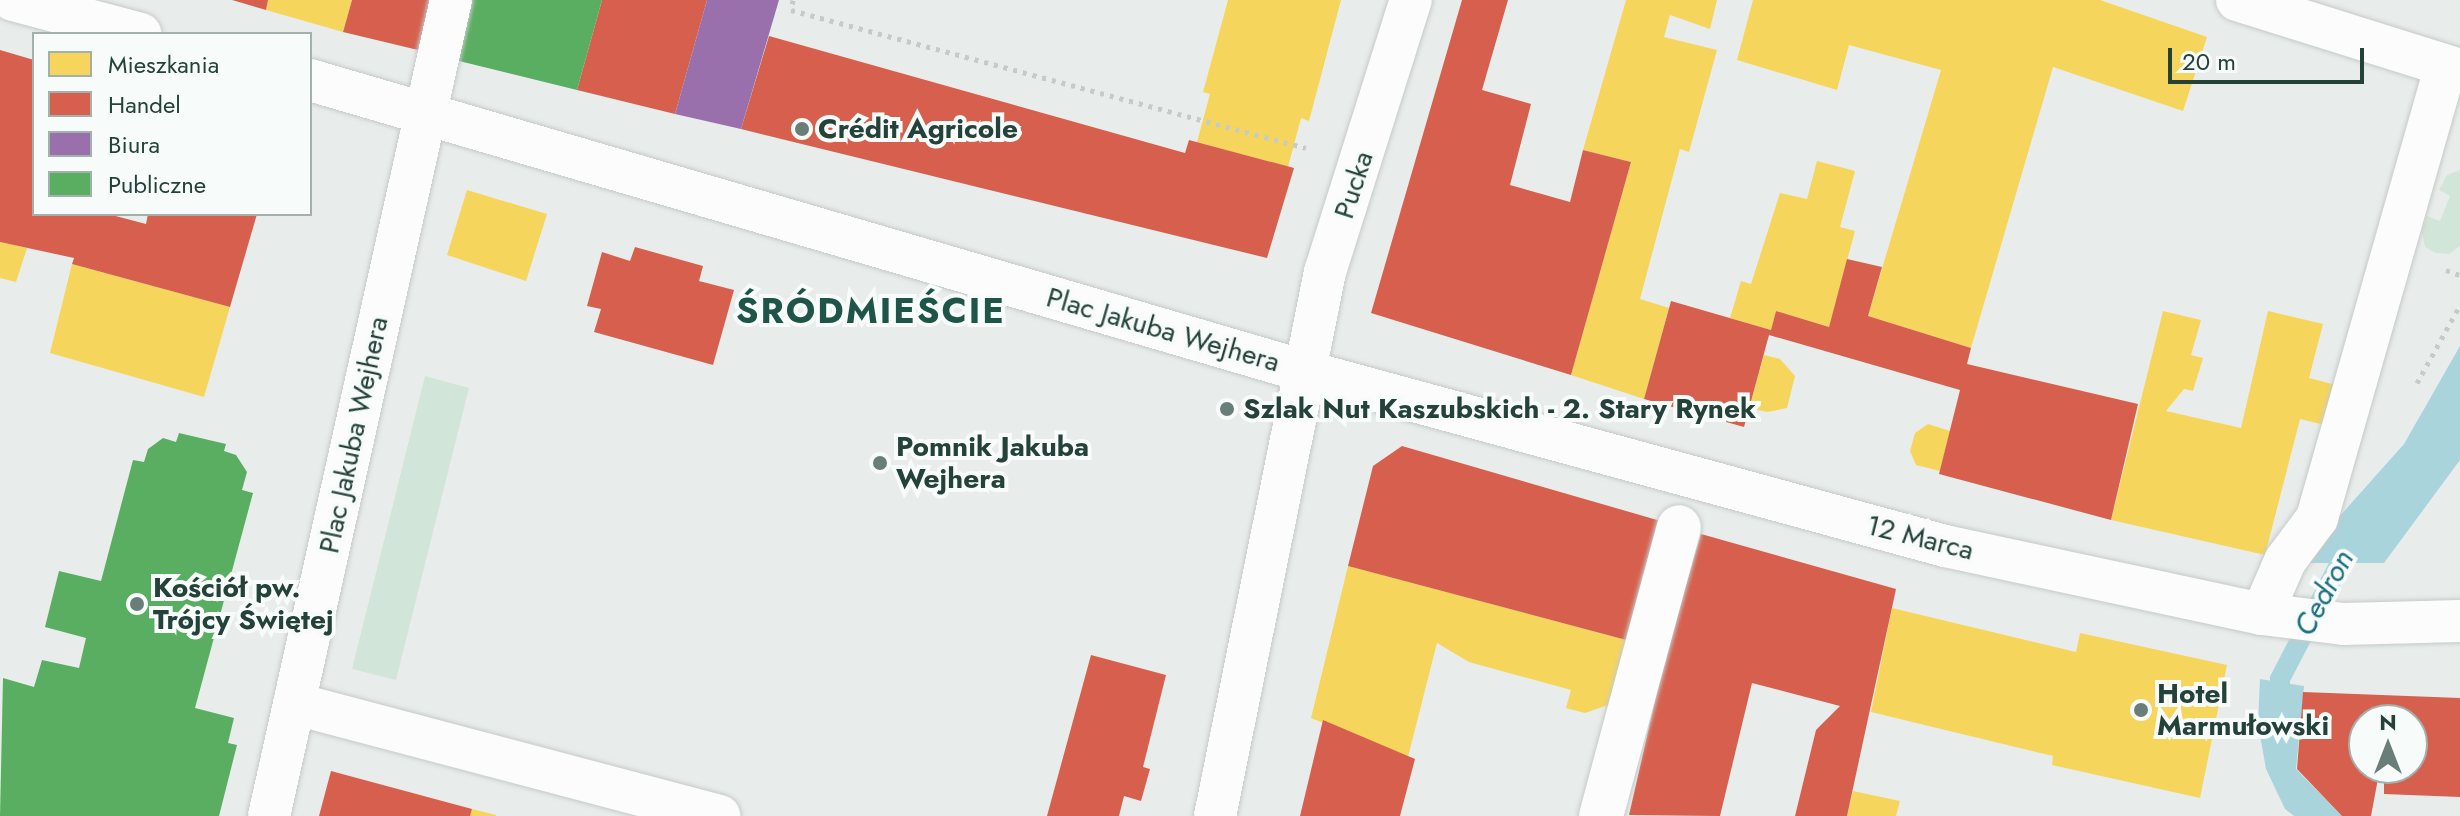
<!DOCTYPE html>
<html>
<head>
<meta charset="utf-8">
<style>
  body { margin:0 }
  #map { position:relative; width:2460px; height:816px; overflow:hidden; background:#e8edeb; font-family:Jost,sans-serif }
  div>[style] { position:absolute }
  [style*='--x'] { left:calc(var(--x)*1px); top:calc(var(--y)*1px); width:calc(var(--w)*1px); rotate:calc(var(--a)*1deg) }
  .green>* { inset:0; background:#d1e6d8 }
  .water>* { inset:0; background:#a9d4db }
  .pier>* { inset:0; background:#e8edeb }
  .homes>* { inset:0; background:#f6d55c }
  .shops>* { inset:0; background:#d6604d }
  .offices>* { inset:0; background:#9970ab }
  .public>* { inset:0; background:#5aae61 }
  .stream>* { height:20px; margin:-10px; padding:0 10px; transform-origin:10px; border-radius:10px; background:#a9d4db }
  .path>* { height:5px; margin-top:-2.5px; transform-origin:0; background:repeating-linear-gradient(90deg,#c3ccca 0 4px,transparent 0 10px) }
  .roads { filter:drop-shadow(0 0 2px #c5cac8) drop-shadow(0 0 2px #c5cac8) }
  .pedestrian>* { height:42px; margin:-21px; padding:0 21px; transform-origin:21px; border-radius:21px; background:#fcfcfc }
  .minor>* { height:44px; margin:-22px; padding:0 22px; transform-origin:22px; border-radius:22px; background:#fcfcfc }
  .dots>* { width:22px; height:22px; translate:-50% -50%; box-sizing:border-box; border:4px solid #f7fbf9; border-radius:50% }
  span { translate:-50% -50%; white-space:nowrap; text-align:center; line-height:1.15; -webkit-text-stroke:8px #f7fbf9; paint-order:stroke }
  .poi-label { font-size:28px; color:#24423a; font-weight:700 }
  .left { translate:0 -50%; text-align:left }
  .street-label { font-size:28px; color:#24423a }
  .water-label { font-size:30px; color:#1c6f80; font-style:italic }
  .district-label { font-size:36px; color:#1f5548; font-weight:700; letter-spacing:2px }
  .legend { position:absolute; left:32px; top:32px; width:280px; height:184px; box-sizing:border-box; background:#f7fbf9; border:2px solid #a3b1ad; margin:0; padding:10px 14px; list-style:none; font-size:24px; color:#24423a }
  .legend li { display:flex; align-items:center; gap:16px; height:40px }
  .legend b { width:40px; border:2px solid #a3b1ad }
  .north { position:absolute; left:2348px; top:704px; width:80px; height:80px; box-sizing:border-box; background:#f7fbf9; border:2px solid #a3b1ad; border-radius:50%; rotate:0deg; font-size:22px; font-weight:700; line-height:32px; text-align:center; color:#24423a }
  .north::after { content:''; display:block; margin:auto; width:28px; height:36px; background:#697e78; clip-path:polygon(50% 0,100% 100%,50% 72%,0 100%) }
  .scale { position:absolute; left:2168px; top:48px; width:196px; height:36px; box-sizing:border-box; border:4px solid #24423a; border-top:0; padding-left:10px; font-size:24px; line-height:28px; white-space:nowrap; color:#24423a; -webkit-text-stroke:6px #f7fbf9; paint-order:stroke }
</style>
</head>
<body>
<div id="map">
  <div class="green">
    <div style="clip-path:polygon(2460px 170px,2460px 246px,2449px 254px,2435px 253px,2425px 247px,2422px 232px,2427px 216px,2440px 221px,2450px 196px,2439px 190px,2447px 175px)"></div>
    <div style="clip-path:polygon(425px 376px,469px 388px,396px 680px,352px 669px)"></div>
  </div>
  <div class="water">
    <div style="clip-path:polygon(2460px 346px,2460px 460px,2384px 563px,2298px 563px,2404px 444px)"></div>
    <div style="clip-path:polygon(2260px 679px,2304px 686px,2296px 769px,2342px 816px,2294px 816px,2285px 809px,2266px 769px,2258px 724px)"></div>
  </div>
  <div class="pier">
    <div style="clip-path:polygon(2298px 563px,2383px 563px,2386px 564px,2298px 567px)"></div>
  </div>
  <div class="homes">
    <div style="clip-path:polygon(268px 0,352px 0,343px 32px,266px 10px)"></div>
    <div style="clip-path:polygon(1228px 0,1341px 0,1309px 121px,1301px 118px,1288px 167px,1197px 142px,1210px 94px,1203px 92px)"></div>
    <div style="clip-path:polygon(1626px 0,1717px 0,1710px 29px,1670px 15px,1664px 37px,1717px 50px,1689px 152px,1680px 149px,1640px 299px,1669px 308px,1644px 399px,1571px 375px,1631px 162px,1583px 150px)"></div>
    <div style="clip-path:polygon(1753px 0,2100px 0,2207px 37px,2183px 111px,2053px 67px,1971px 348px,1868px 316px,1941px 70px,1849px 45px,1837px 90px,1737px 60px)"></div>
    <div style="clip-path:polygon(1817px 161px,1855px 171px,1840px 227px,1855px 231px,1829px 327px,1776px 311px,1771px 330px,1730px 318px,1741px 281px,1751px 284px,1780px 193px,1807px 199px)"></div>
    <div style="clip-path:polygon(467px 190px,547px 214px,526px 281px,447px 255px)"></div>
    <div style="clip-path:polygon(0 242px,27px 248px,16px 282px,0 278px)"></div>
    <div style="clip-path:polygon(72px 264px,230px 307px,204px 397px,50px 353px)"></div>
    <div style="clip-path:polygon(2163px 311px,2201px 320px,2191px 355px,2203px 358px,2193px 391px,2184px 389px,2166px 411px,2241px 428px,2268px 311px,2323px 324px,2309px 378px,2336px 385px,2325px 425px,2300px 419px,2265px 555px,2111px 520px)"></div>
    <div style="clip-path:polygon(1764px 355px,1780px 359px,1795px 376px,1787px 408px,1767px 412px,1749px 408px)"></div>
    <div style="clip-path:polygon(1928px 424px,1950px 431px,1940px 471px,1916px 465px,1910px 451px,1915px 433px)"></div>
    <div style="clip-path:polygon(1348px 566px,1630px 641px,1611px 704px,1585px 713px,1566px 708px,1571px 690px,1469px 662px,1437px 643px,1408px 757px,1311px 718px)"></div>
    <div style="clip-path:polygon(1892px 608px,2076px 652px,2080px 633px,2227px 665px,2200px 798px,2052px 765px,2053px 756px,1871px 712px)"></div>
    <div style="clip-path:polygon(1853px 791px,1900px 801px,1896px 816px,1847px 816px)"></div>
    <div style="clip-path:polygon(472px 809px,496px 815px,496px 816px,470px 816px)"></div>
  </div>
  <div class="shops">
    <div style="clip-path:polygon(232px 0,268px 0,266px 10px)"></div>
    <div style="clip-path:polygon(352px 0,431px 0,418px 50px,343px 32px)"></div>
    <div style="clip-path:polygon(602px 0,707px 0,675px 114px,577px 90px)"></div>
    <div style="clip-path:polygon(1462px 0,1508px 0,1482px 90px,1531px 104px,1510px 185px,1570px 202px,1583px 150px,1631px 162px,1571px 375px,1371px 313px)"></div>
    <div style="clip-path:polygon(769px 36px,1185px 153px,1189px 140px,1294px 168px,1267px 258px,741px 129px)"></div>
    <div style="clip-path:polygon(0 50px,34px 60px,34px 214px,108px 214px,146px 224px,148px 214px,257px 214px,230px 307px,72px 264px,74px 258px,0 242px)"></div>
    <div style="clip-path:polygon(635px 247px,703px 266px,699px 281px,734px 290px,713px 365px,594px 332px,601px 309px,587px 306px,602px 252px,630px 261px)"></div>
    <div style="clip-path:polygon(1847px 259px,1882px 267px,1868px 316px,1971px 348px,1967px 364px,2138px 404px,2111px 520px,1939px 474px,1960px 390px,1769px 335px,1744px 427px,1644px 399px,1671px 301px,1771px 330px,1776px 311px,1829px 327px)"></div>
    <div style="clip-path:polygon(1402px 446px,1664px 522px,1630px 641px,1348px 566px,1373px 466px)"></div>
    <div style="clip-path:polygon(1701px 534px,1896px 589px,1847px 816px,1795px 816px,1816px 730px,1840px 706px,1752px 683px,1720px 816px,1629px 815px,1665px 657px)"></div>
    <div style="clip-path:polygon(1091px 655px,1166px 675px,1143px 767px,1150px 769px,1141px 801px,1124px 796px,1119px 816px,1047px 816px)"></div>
    <div style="clip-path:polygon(2303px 692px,2460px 698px,2460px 797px,2384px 794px,2384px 768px,2412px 768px,2412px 720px,2364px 720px,2364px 768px,2380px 768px,2371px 816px,2342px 816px,2297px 769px)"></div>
    <div style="clip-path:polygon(1323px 720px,1415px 759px,1400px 816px,1300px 816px)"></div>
    <div style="clip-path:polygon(331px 771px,472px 809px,470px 816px,319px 816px)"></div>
  </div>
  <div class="offices">
    <div style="clip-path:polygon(707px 0,779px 0,741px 129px,675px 114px)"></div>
  </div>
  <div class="public">
    <div style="clip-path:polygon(467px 0,602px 0,577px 90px,451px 59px)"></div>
    <div style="clip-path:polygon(179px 433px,226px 444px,224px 451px,236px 455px,247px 472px,242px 490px,253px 493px,195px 708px,234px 718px,228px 743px,237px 745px,219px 816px,0 816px,3px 678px,34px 687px,42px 660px,79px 668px,86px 638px,45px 627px,59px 571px,101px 581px,133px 460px,144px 462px,148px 449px,163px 438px,176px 442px)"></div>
  </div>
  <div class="stream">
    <div style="--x:2280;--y:709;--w:30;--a:-90"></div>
    <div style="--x:2280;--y:679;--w:154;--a:-62.6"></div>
  </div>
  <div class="path">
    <div style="--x:793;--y:0;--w:10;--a:101"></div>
    <div style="--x:791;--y:10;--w:533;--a:15"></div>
    <div style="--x:2446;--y:270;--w:15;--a:20"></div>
    <div style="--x:2417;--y:383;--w:89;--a:-61.1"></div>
  </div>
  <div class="roads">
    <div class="pedestrian">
      <div style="--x:13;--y:0;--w:132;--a:14.9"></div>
      <div style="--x:2237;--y:0;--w:234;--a:17.4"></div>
      <div style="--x:310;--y:80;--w:1036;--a:16.32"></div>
      <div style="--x:1304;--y:371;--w:664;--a:15.27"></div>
      <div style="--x:1945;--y:546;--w:324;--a:12.1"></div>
      <div style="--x:2262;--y:614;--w:82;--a:7"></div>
      <div style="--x:2343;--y:624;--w:117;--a:-1.5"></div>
      <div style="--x:2262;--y:614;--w:58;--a:-66.5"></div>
      <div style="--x:2285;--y:561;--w:54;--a:-53.3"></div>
      <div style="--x:2317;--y:518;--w:470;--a:-74.1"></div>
      <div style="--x:296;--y:704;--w:438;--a:14.8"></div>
      <div style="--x:269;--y:816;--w:836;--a:-77.43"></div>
      <div style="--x:1215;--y:816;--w:555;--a:-78.57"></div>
      <div style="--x:1325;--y:272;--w:285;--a:-72.5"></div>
    </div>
    <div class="minor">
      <div style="--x:1601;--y:816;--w:299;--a:-74.9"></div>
    </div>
  </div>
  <div class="dots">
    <div style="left:802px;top:129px;background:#697e78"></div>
    <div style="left:1227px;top:409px;background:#697e78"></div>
    <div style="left:880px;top:463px;background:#697e78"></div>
    <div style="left:137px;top:604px;background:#697e78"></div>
    <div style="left:2141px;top:710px;background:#697e78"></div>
  </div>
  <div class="poi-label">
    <span class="left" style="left:818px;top:129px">Crédit Agricole</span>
    <span class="left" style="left:1243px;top:409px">Szlak Nut Kaszubskich - 2. Stary Rynek</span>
    <span class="left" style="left:896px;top:463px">Pomnik Jakuba<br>Wejhera</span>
    <span class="left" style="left:153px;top:604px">Kościół pw.<br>Trójcy Świętej</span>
    <span class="left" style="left:2157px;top:710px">Hotel<br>Marmułowski</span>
  </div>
  <div class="street-label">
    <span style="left:1354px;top:185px;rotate:-72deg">Pucka</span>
    <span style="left:1163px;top:330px;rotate:16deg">Plac Jakuba Wejhera</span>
    <span style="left:354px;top:435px;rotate:-78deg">Plac Jakuba Wejhera</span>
    <span style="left:1920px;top:538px;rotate:14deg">12 Marca</span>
  </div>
  <div class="water-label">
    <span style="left:2324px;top:593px;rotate:-62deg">Cedron</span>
  </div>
  <div class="district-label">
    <span style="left:871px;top:311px">ŚRÓDMIEŚCIE</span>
  </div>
  <ul class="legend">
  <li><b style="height:22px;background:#f6d55c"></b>Mieszkania</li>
  <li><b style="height:22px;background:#d6604d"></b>Handel</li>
  <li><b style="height:22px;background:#9970ab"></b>Biura</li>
  <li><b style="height:22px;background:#5aae61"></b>Publiczne</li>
  </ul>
  <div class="north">N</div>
  <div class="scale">20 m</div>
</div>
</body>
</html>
